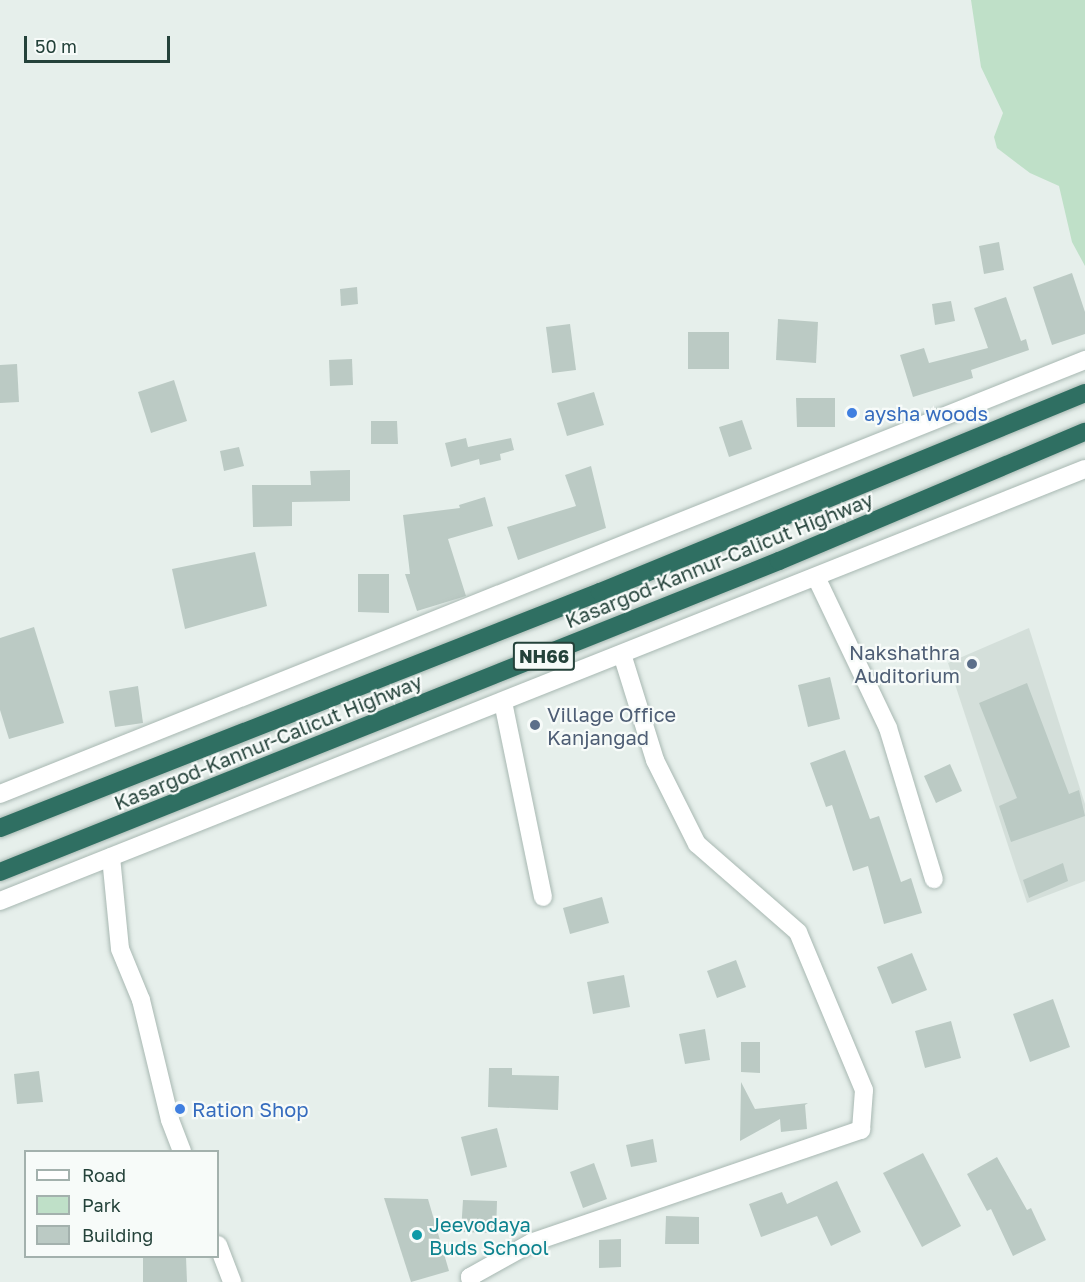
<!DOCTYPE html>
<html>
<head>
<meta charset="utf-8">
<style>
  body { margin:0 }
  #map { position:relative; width:1085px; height:1282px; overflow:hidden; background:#e6efeb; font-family:"Golos Text",sans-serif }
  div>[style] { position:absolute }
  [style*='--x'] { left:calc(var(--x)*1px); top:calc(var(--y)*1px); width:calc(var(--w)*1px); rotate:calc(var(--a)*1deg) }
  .built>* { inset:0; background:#d4dfda }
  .green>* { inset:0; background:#bfe0c8 }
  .building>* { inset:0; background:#bbcac4 }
  .roads { filter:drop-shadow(0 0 2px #a8b8b2) drop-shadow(0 0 2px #a8b8b2) }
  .street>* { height:18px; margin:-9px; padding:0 9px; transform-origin:9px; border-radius:9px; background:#fff }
  .secondary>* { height:18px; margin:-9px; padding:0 9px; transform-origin:9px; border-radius:9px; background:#fff }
  .highway>* { height:18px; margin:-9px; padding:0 9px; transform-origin:9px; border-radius:9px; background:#2f6f62 }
  .dots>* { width:16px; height:16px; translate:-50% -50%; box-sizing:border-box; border:3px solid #f7fbf9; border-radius:50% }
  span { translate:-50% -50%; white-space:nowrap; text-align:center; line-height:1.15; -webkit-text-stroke:4.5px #f7fbf9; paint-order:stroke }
  .shield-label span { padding:2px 4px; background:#f7fbf9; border:2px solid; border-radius:4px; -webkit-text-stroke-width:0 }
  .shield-label { font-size:18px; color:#24423a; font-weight:700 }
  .shop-label { font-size:20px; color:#366cbe }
  .left { translate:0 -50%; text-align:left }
  .street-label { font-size:20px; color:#24423a }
  .service-label { font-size:20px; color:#4e5e75 }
  .right { translate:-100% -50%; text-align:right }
  .culture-label { font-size:20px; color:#0d838f }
  .legend { position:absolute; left:24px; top:1150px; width:195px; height:108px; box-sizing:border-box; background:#f7fbf9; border:2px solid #a3b1ad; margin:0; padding:8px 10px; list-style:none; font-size:18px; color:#24423a }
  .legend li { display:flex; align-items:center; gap:12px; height:30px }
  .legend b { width:30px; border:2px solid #a3b1ad }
  .scale { position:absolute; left:24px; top:36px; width:146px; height:27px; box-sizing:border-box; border:3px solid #24423a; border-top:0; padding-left:8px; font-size:18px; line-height:21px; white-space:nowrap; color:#24423a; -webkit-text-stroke:4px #f7fbf9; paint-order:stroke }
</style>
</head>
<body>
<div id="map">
  <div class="built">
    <div style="clip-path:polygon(1029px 628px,1085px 804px,1085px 881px,1027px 903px,948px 663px)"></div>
  </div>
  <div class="green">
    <div style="clip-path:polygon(971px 0,1085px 0,1085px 266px,1072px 242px,1059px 186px,1030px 173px,997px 148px,994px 137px,1003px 113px,981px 67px)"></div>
  </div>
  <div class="building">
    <div style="clip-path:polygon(999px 242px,1004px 270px,984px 274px,979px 246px)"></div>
    <div style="clip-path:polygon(1072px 273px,1085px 312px,1085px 334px,1052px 345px,1033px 287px)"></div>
    <div style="clip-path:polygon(357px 287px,358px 304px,341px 306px,340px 289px)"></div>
    <div style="clip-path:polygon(1006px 297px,1021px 341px,1026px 339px,1029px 350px,971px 370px,973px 378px,913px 397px,900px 355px,924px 348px,929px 363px,988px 348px,974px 308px)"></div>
    <div style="clip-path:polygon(951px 301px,955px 321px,935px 325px,932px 304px)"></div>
    <div style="clip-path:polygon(778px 319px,818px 322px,816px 363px,776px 360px)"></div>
    <div style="clip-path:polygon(570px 324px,576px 370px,552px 373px,546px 327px)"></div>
    <div style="clip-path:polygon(688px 332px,729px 332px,729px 369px,688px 369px)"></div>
    <div style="clip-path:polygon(352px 359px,353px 385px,330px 386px,329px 360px)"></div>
    <div style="clip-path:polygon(17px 364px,19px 402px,0 403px,0 365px)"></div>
    <div style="clip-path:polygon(174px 380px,187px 421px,151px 433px,138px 392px)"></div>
    <div style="clip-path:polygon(594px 392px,604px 425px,567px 436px,557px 403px)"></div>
    <div style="clip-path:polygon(796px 398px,835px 398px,835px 427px,797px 427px)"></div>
    <div style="clip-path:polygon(742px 420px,752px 449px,729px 457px,719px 427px)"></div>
    <div style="clip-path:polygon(371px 421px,397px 421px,398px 444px,371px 444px)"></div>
    <div style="clip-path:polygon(466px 438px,468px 447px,511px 438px,514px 450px,500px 454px,501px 460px,480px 465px,479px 459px,451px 467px,445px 443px)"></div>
    <div style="clip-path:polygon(239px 447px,244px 466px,224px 471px,220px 451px)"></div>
    <div style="clip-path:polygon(591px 466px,606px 528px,518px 560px,507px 527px,576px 506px,565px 475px)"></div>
    <div style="clip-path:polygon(350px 470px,350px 501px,292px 502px,292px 526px,253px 527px,252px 485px,311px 485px,310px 471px)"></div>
    <div style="clip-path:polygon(485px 497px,493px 526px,448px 539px,466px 596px,417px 611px,405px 574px,410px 574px,403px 515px,460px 508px,459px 505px)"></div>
    <div style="clip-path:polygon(255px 552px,267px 606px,185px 629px,172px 569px)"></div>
    <div style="clip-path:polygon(358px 574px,389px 574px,389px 613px,358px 612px)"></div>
    <div style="clip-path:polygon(34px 627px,64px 723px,9px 739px,0 710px,0 638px)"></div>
    <div style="clip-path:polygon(830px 677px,840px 719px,808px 727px,798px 685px)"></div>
    <div style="clip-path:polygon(1027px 683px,1069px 794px,1079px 790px,1085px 816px,1011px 842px,999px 806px,1017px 798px,979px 703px)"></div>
    <div style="clip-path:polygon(138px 686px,143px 723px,115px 727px,109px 691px)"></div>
    <div style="clip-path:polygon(845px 750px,870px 819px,879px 816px,901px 882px,911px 878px,922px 913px,884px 924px,868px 866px,853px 871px,832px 805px,826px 807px,810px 763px)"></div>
    <div style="clip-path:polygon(950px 764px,962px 791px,936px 803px,924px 776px)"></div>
    <div style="clip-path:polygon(1063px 863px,1068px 881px,1029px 898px,1023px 880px)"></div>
    <div style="clip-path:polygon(602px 897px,609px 923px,570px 934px,563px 908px)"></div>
    <div style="clip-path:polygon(912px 953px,927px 990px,892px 1004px,877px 967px)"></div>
    <div style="clip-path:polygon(736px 960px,746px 987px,717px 998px,707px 971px)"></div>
    <div style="clip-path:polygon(624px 975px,630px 1007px,593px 1014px,587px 982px)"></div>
    <div style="clip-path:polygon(1053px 999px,1070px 1047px,1030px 1062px,1013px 1014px)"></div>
    <div style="clip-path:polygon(951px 1021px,961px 1058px,925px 1068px,915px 1031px)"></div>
    <div style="clip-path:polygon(705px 1029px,710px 1060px,685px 1064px,679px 1034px)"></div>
    <div style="clip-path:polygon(741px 1042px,760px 1042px,760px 1073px,741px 1072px)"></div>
    <div style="clip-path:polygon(489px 1068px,512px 1068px,512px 1075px,559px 1076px,558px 1110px,488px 1107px)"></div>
    <div style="clip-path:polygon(39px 1071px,43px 1102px,17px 1104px,14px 1074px)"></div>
    <div style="clip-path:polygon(741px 1082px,755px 1109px,808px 1103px,805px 1105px,807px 1129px,781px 1132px,780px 1119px,740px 1141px)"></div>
    <div style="clip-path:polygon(497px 1128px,507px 1167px,471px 1176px,461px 1137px)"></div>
    <div style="clip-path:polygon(653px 1139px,657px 1162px,631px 1167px,626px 1145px)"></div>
    <div style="clip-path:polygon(923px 1153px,961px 1226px,922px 1247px,883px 1173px)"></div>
    <div style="clip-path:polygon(997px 1157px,1027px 1210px,1031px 1208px,1046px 1240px,1013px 1256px,991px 1209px,987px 1211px,967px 1174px)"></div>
    <div style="clip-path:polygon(594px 1163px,607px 1199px,583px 1208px,570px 1172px)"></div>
    <div style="clip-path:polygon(837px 1181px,861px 1232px,831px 1246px,817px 1216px,761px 1237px,749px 1204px,782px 1192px,787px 1204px)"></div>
    <div style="clip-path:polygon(384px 1198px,428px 1199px,449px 1271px,411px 1282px)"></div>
    <div style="clip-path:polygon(463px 1200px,497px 1201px,496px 1233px,461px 1232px)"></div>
    <div style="clip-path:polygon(666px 1216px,699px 1217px,699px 1244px,665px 1244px)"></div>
    <div style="clip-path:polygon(621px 1239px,621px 1267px,599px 1268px,599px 1240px)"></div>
    <div style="clip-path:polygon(143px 1257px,186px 1257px,187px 1282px,143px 1282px)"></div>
  </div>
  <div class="roads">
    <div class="street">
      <div style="--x:816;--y:577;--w:167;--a:64.5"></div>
      <div style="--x:888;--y:728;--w:158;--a:73.1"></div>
      <div style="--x:503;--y:702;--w:199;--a:78.4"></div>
      <div style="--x:111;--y:857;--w:92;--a:84.4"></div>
      <div style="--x:120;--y:949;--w:55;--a:67.6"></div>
      <div style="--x:141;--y:1000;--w:123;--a:76.4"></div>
      <div style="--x:170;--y:1120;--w:34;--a:69"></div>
      <div style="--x:218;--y:1245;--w:40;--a:69"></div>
      <div style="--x:471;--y:1282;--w:5;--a:-101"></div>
      <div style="--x:470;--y:1277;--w:72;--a:-29.1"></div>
      <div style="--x:533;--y:1242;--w:347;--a:-18.9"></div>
      <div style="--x:861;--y:1130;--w:40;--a:-85.7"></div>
      <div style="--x:864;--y:1090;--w:171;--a:-112.7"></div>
      <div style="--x:798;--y:932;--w:134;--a:-138.9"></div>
      <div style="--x:697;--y:844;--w:94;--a:-116.6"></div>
      <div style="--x:655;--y:760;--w:111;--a:-107.3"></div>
    </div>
    <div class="secondary">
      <div style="--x:0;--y:794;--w:1169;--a:-21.8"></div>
      <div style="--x:0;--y:901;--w:1168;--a:-21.71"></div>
    </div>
    <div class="highway">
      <div style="--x:0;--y:828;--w:645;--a:-21.47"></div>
      <div style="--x:600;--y:592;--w:524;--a:-22.31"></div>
      <div style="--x:0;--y:872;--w:839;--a:-21.76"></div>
      <div style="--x:779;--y:561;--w:332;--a:-22.9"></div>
    </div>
  </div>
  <div class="dots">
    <div style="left:852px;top:413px;background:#3f7fe0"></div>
    <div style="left:972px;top:664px;background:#5c6f8a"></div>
    <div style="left:535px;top:725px;background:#5c6f8a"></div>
    <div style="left:180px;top:1109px;background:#3f7fe0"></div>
    <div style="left:417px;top:1235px;background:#0f9aa8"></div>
  </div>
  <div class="shield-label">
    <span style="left:544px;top:656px">NH66</span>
  </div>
  <div class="shop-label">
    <span class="left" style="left:864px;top:413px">aysha woods</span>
    <span class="left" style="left:192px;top:1109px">Ration Shop</span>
  </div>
  <div class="street-label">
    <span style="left:719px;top:560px;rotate:-22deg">Kasargod-Kannur-Calicut Highway</span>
    <span style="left:268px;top:742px;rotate:-22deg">Kasargod-Kannur-Calicut Highway</span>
  </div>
  <div class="service-label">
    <span class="right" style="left:960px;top:664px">Nakshathra<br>Auditorium</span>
    <span class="left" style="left:547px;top:726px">Village Office<br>Kanjangad</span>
  </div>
  <div class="culture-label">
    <span class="left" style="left:429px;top:1236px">Jeevodaya<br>Buds School</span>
  </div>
  <ul class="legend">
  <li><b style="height:8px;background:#fff"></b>Road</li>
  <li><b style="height:16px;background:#bfe0c8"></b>Park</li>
  <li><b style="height:16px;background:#bbcac4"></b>Building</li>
  </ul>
  <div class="scale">50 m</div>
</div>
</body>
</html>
